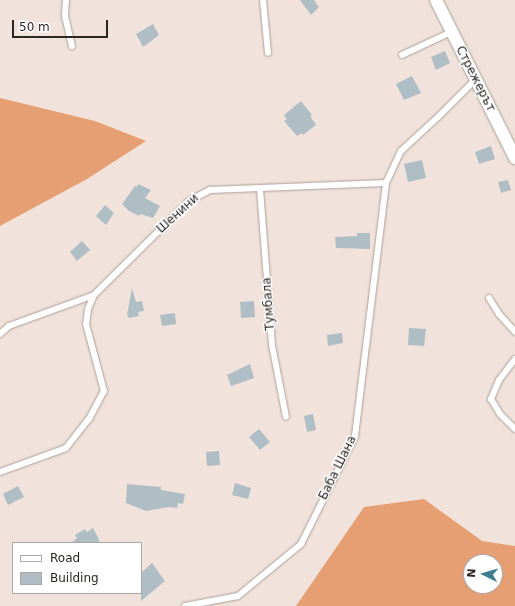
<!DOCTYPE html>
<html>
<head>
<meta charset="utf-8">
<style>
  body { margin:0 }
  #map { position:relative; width:515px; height:606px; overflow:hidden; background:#f1e3db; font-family:"DejaVu Sans",sans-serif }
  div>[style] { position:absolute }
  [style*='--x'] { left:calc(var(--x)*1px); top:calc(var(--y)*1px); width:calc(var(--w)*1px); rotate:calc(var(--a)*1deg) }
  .forest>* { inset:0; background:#e69f72 }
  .building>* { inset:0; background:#afbec4 }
  .roads { filter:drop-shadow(0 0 1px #ada098) drop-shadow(0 0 1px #ada098) }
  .lane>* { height:6px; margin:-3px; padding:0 3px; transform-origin:3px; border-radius:3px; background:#fff }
  .street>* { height:12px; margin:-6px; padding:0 6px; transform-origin:6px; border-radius:6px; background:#fff }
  span { translate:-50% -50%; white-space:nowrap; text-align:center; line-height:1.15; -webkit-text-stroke:3px #fff; paint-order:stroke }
  .street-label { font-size:12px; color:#2b2623 }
  .legend { position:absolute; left:12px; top:542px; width:130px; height:52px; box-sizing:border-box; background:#fff; border:1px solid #aaa8a7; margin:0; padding:5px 7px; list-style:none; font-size:12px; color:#2b2623 }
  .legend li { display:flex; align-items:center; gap:8px; height:20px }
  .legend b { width:20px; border:1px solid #aaa8a7 }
  .north { position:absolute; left:463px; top:554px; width:40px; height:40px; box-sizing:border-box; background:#fff; border:1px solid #aaa8a7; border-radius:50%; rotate:275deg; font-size:11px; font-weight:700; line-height:16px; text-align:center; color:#2b2623 }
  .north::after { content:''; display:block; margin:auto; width:14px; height:18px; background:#3f7d93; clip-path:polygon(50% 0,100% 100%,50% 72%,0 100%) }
  .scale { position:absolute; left:12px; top:20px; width:96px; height:18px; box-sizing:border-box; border:2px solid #2b2623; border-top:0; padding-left:5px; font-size:12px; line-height:14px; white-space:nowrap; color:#2b2623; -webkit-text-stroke:3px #fff; paint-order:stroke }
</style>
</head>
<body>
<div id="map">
  <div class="forest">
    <div style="clip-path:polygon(0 98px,95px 121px,146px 141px,87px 179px,0 226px)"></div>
    <div style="clip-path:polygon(evenodd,424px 499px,482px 541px,515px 546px,515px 606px,296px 606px,364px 507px,424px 499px,471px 562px,495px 562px,495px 586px,471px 586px,471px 562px)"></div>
  </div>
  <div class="building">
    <div style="clip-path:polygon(300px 0,314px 0,319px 7px,311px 15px)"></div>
    <div style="clip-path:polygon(153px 24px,159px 35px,143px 47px,136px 34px)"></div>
    <div style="clip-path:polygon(445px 51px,450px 63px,436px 70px,431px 57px)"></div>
    <div style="clip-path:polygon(412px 76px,421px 93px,404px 100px,396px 84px)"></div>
    <div style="clip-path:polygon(301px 101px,312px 115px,310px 116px,316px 125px,303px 135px,302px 133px,297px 136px,284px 121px,287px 119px,284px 115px)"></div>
    <div style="clip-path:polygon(491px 146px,495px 159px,479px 164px,475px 152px)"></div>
    <div style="clip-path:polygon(422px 160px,426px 178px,408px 182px,404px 164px)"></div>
    <div style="clip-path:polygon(508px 180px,511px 190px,501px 193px,498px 182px)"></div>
    <div style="clip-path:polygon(138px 184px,151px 190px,145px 198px,160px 206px,153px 218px,140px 214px,139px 216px,129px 211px,122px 204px,135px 186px,137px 187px)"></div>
    <div style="clip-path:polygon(105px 205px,114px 213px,106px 225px,96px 216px)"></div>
    <div style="clip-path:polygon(357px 233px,370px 233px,370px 249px,336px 248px,335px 237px,357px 236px)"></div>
    <div style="clip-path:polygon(82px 241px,90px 250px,77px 261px,70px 252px)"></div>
    <div style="clip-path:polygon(132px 288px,136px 302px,142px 301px,144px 311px,138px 312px,139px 316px,129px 318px,127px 315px)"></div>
    <div style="clip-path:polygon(254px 301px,255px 317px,241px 318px,240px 302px)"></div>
    <div style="clip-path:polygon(175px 313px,176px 324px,162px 326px,160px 315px)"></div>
    <div style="clip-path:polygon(409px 328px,426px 329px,424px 346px,408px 345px)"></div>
    <div style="clip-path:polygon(342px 333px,343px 343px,328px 346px,327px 335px)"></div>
    <div style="clip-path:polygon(250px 364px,254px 378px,231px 386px,227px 375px)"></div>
    <div style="clip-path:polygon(313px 414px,316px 430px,307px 432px,304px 416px)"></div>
    <div style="clip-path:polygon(259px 429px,270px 442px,260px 450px,249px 437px)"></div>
    <div style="clip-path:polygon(219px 451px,220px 465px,207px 466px,206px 452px)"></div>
    <div style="clip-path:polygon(235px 483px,251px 488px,248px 499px,232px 495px)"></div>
    <div style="clip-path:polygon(127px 484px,161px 487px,161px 490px,185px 494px,183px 504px,178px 503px,177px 508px,169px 507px,146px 511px,126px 503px)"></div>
    <div style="clip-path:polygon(18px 486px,24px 497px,8px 505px,3px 494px)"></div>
    <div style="clip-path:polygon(93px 528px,99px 539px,98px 539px,100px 543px,71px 543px,77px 538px,75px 535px,85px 529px,87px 532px)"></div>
    <div style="clip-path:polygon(152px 563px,165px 581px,141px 601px,141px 573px)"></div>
  </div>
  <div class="roads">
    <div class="lane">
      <div style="--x:66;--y:0;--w:16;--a:94"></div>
      <div style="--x:65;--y:16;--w:31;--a:77"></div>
      <div style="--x:263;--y:0;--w:53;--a:84.6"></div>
      <div style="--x:402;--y:55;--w:54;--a:-25.1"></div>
      <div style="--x:260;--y:189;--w:156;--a:85.6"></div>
      <div style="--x:272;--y:345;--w:73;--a:79"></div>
      <div style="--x:489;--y:298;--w:19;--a:58"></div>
      <div style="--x:499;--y:314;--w:24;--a:48"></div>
      <div style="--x:0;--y:334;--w:12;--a:-42"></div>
      <div style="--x:9;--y:326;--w:90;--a:-20"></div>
      <div style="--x:515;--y:359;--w:26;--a:127"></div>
      <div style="--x:499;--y:380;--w:21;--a:113"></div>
      <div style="--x:491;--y:399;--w:17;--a:59"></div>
      <div style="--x:500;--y:414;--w:21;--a:45"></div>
      <div style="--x:0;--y:472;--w:70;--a:-20"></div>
      <div style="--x:66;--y:448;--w:37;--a:-52"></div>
      <div style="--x:89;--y:419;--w:32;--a:-62"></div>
      <div style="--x:104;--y:391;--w:69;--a:-105"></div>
      <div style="--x:86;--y:324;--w:15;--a:-82"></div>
      <div style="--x:88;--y:309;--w:15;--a:-67"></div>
      <div style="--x:94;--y:295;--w:134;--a:-44.7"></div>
      <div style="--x:189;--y:201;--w:24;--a:-28"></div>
      <div style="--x:210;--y:190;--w:176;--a:-2.3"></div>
      <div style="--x:386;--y:183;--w:35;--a:-65"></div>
      <div style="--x:401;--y:151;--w:50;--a:-42.6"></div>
      <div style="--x:438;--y:117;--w:54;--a:-45"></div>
      <div style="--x:185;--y:606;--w:54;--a:-10.7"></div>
      <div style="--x:238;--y:596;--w:82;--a:-39.5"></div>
      <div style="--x:301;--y:544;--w:121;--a:-63.4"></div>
      <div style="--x:355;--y:436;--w:255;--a:-83"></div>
    </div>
    <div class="street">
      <div style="--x:436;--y:0;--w:177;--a:63.4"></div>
    </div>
  </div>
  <div class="street-label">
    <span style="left:475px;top:79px;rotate:63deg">Стрежерът</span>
    <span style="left:178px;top:214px;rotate:-42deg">Шенини</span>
    <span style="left:269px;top:304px;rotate:-94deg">Тумбала</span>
    <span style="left:338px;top:468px;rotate:-64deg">Баба Шана</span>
  </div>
  <ul class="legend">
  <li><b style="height:5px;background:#fff"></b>Road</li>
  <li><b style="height:11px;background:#afbec4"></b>Building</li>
  </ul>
  <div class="north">N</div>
  <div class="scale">50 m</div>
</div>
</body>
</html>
